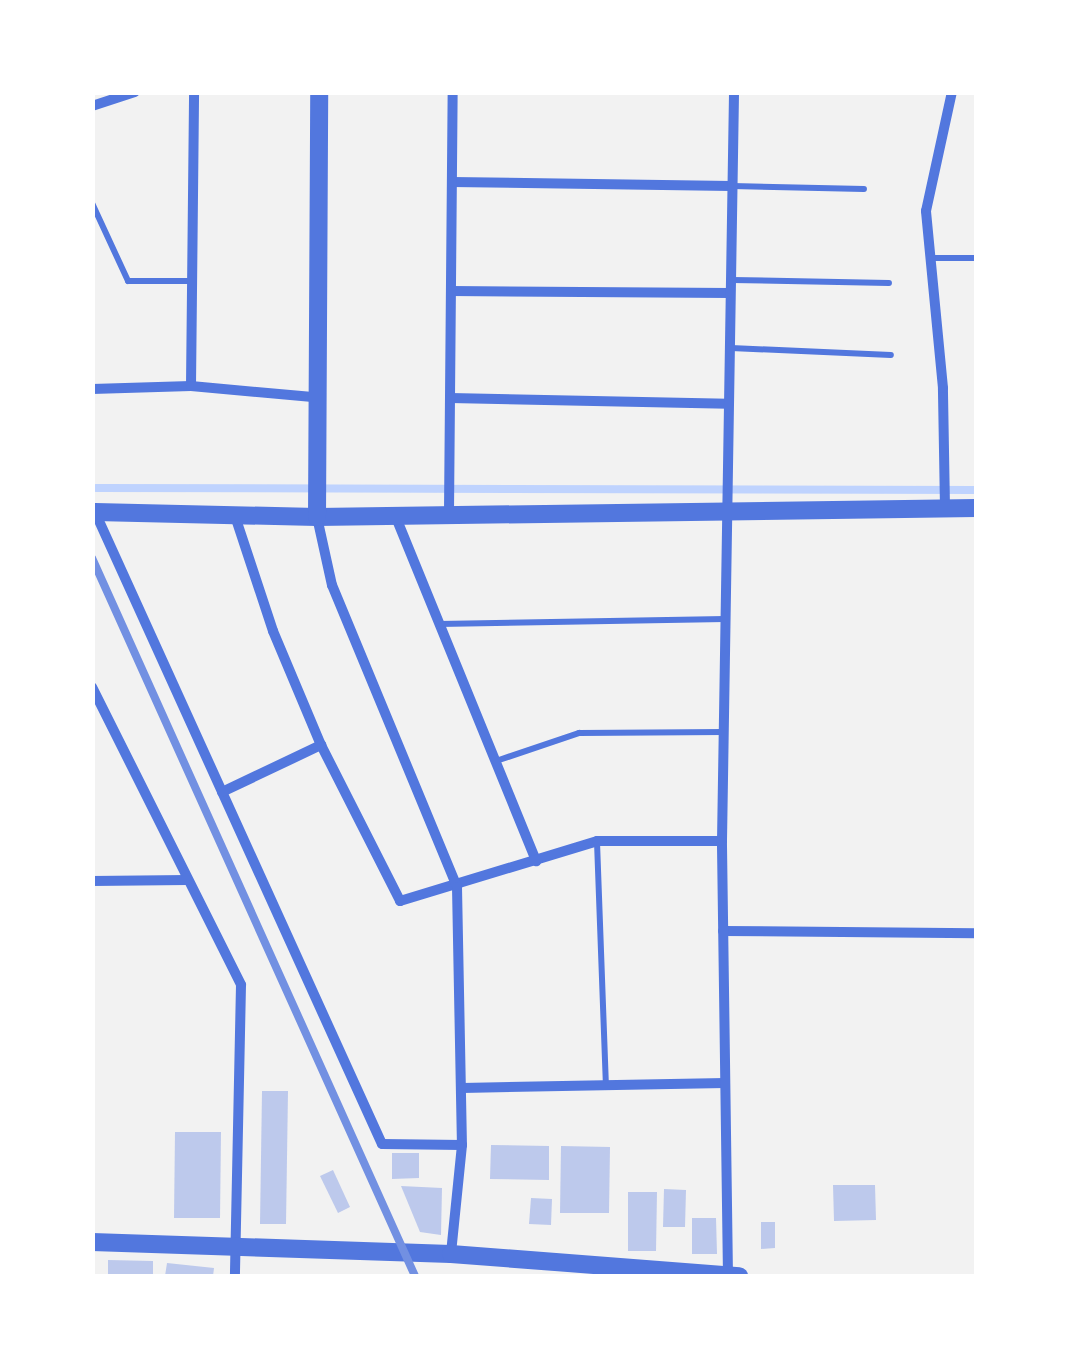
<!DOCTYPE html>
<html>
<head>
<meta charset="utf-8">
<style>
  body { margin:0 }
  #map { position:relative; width:1069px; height:1369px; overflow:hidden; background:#f2f2f2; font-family:"Work Sans",sans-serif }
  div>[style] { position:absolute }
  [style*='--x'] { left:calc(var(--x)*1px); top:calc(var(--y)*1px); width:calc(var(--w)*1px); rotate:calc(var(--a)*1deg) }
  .stream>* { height:8px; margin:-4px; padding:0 4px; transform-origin:4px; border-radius:4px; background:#bfd3fe }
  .building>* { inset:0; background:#bdc9ec }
  .service>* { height:6px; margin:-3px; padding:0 3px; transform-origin:3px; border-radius:3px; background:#5277de }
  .minor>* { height:10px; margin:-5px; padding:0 5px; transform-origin:5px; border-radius:5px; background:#5277de }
  .tertiary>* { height:18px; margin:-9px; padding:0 9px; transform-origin:9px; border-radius:9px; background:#5277de }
  .rail>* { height:8px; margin:-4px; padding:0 4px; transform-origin:4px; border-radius:4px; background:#7290e2 }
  span { translate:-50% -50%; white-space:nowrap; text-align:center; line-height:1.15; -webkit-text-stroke:8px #fff; paint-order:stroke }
  .frame { position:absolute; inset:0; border:95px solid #fff; pointer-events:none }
</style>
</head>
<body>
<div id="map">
  <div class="stream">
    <div style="--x:96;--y:488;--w:880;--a:0.13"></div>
  </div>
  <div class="building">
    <div style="clip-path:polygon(262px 1091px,288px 1091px,286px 1224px,260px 1224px)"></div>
    <div style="clip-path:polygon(175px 1132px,221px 1132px,220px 1218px,174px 1218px)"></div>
    <div style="clip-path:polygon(491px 1145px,549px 1146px,549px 1180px,490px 1179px)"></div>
    <div style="clip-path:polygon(561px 1146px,610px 1147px,609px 1213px,560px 1213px)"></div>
    <div style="clip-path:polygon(392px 1153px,419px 1153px,419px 1178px,392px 1179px)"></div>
    <div style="clip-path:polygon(333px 1170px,350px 1207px,338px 1213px,320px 1176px)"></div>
    <div style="clip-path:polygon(833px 1185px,875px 1185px,876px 1220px,834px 1221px)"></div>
    <div style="clip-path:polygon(401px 1186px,442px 1188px,441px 1235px,420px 1232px)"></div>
    <div style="clip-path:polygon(664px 1189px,686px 1190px,685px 1227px,663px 1227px)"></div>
    <div style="clip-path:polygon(628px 1192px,657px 1192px,656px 1251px,628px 1251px)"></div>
    <div style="clip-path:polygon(531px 1198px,552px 1199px,551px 1225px,529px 1224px)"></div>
    <div style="clip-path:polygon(692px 1218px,716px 1218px,717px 1254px,692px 1254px)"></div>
    <div style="clip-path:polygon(761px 1222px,775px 1222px,775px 1248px,761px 1249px)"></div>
    <div style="clip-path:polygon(108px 1260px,153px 1261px,153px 1276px,108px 1276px)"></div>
    <div style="clip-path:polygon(167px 1263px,214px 1268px,213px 1276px,165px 1276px)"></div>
  </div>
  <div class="service">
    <div style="--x:732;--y:186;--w:132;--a:1.3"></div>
    <div style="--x:92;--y:203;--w:86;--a:65.2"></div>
    <div style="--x:128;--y:281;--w:63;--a:0"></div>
    <div style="--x:933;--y:258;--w:43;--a:0"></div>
    <div style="--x:732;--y:280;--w:157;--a:1.1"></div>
    <div style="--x:731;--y:348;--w:160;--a:2.5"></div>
    <div style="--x:439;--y:624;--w:286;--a:-1"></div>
    <div style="--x:496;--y:761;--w:88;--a:-18.6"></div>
    <div style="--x:579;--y:733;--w:144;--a:-0.4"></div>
    <div style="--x:597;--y:842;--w:243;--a:87.9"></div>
  </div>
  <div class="minor">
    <div style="--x:92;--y:106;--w:45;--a:-18"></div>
    <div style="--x:452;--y:182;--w:279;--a:0.8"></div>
    <div style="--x:451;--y:291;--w:279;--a:0.4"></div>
    <div style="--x:191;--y:386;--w:294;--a:-89.4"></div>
    <div style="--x:92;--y:389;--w:99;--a:-1.7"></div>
    <div style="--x:191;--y:386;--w:122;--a:5.2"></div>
    <div style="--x:450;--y:398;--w:278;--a:1.2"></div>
    <div style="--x:945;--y:508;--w:120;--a:-91"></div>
    <div style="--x:943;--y:388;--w:178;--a:-95.5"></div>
    <div style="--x:926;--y:211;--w:122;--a:-77.7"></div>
    <div style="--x:449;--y:511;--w:419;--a:-89.5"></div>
    <div style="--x:95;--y:512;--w:694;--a:65.58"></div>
    <div style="--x:382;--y:1144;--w:80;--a:0.7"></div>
    <div style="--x:395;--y:515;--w:374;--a:67.8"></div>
    <div style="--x:235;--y:516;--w:121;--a:71.7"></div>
    <div style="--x:273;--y:631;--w:124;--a:67.2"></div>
    <div style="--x:321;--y:745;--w:175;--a:63.1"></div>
    <div style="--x:400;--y:901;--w:206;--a:-16.9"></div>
    <div style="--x:597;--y:841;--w:125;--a:0"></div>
    <div style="--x:317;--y:517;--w:70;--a:77.6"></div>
    <div style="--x:332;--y:585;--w:327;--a:67.5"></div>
    <div style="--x:457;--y:887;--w:258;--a:88.9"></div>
    <div style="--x:462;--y:1145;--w:110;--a:95.8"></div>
    <div style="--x:92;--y:687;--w:333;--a:63.4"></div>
    <div style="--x:241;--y:985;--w:291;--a:91.2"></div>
    <div style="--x:222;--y:792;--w:110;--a:-25.4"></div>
    <div style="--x:92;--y:881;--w:95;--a:-0.6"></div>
    <div style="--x:723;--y:931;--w:253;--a:0.5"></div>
    <div style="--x:462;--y:1088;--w:263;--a:-1.1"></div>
    <div style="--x:728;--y:1276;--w:435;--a:-90.8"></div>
    <div style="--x:722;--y:841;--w:749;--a:-89.08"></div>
  </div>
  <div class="tertiary">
    <div style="--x:95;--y:512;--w:222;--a:1.3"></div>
    <div style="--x:317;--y:517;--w:659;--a:-0.78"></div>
    <div style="--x:317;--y:517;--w:425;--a:-89.7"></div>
    <div style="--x:92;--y:1242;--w:359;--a:1.9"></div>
    <div style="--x:451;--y:1254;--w:289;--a:4.4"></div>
  </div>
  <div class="rail">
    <div style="--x:92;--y:558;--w:787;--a:65.78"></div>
  </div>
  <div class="frame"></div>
</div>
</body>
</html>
